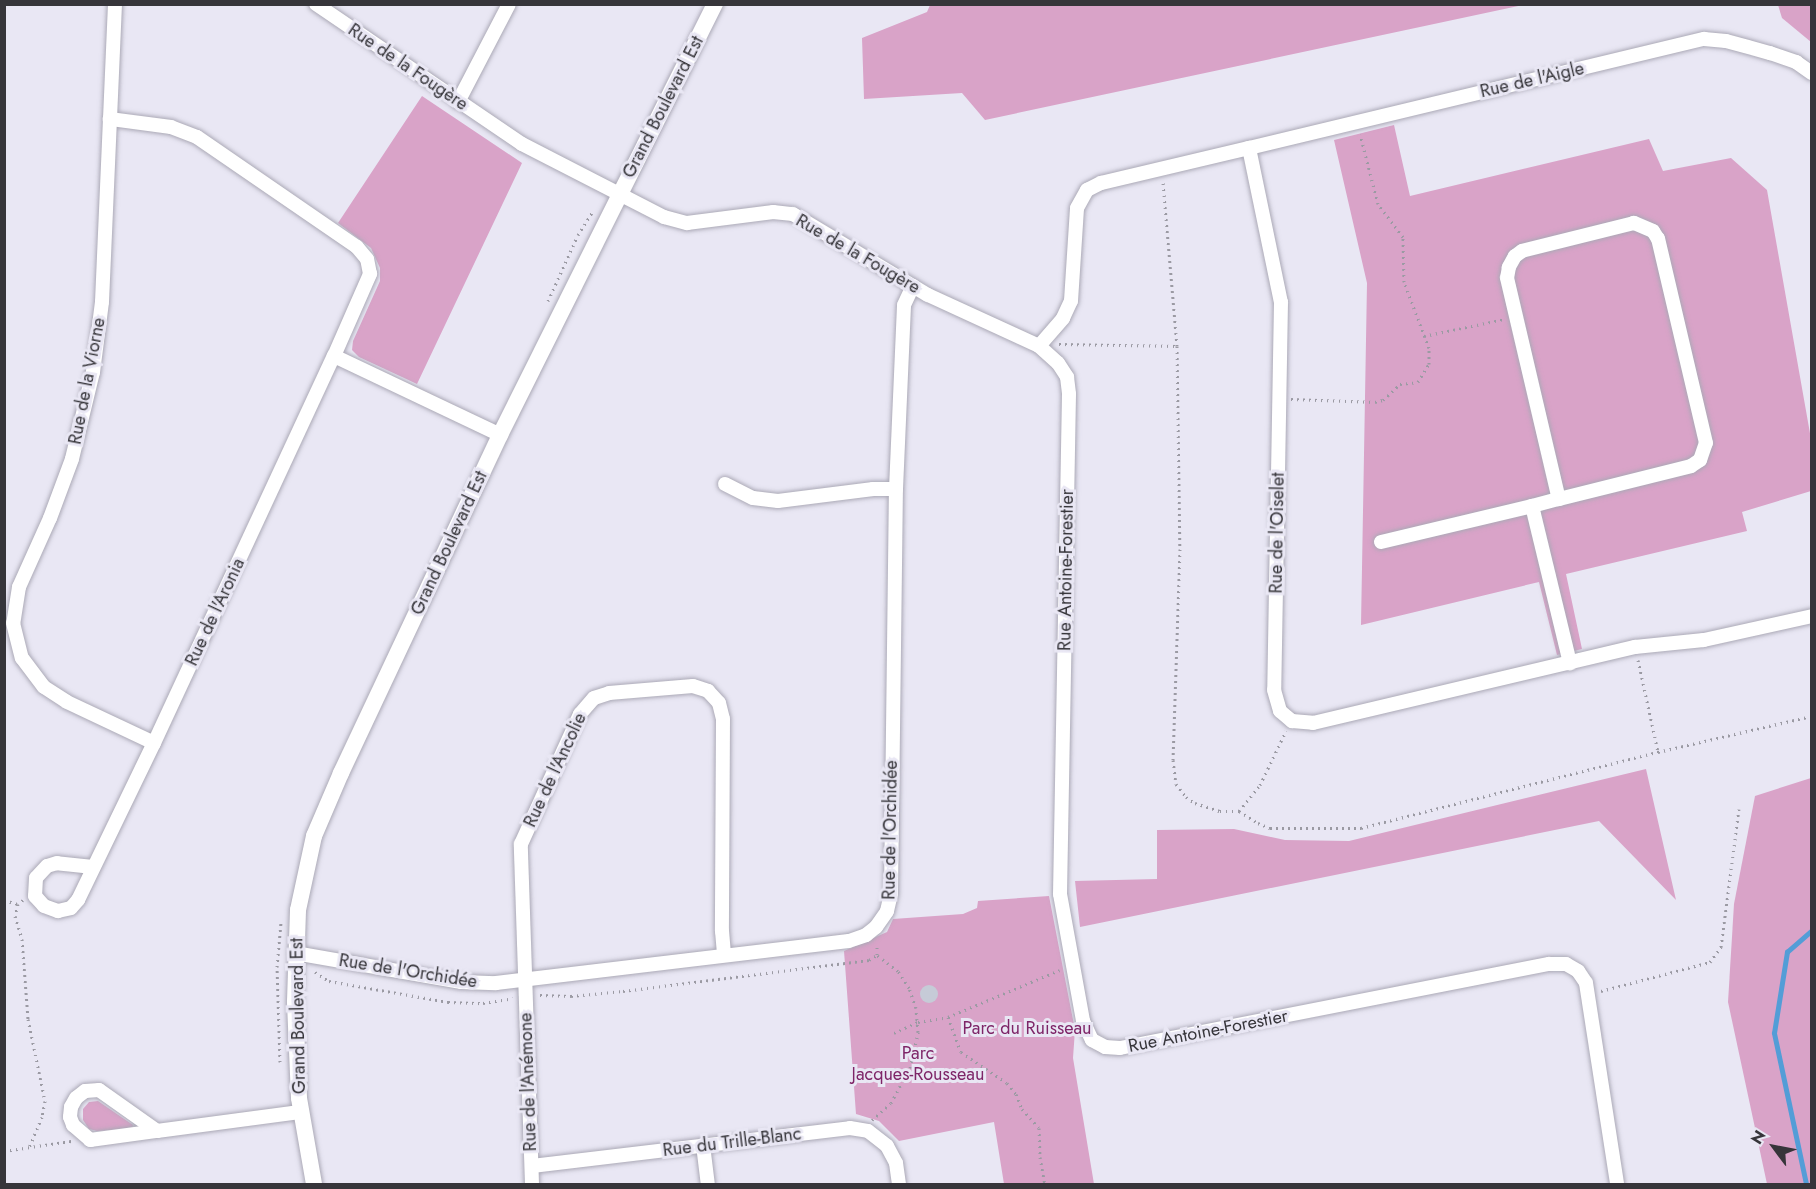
<!DOCTYPE html>
<html>
<head>
<meta charset="utf-8">
<style>
  body { margin:0 }
  #map { position:relative; width:1816px; height:1189px; overflow:hidden; background:#e9e7f4; font-family:Jost,sans-serif }
  div>[style] { position:absolute }
  [style*='--x'] { left:calc(var(--x)*1px); top:calc(var(--y)*1px); width:calc(var(--w)*1px); rotate:calc(var(--a)*1deg) }
  .green>* { inset:0; background:#d9a3c8 }
  .stream>* { height:4.5px; margin:-2.25px; padding:0 2.25px; transform-origin:2.25px; border-radius:2.25px; background:#539dd7 }
  .building>* { inset:0; background:#c6cbd7 }
  .round { border-radius:50% }
  .path>* { height:3px; margin-top:-1.5px; transform-origin:0; background:repeating-linear-gradient(90deg,#9b9aa3 0 1.5px,transparent 0 6px) }
  .roads { filter:drop-shadow(0 0 2px #aba9b6) drop-shadow(0 0 2px #aba9b6) }
  .minor>* { height:14px; margin:-7px; padding:0 7px; transform-origin:7px; border-radius:7px; background:#fff }
  .tertiary>* { height:16px; margin:-8px; padding:0 8px; transform-origin:8px; border-radius:8px; background:#fff }
  span { translate:-50% -50%; white-space:nowrap; text-align:center; line-height:1.15; -webkit-text-stroke:6px #e9e7f4; paint-order:stroke }
  .street-label { font-size:18px; color:#36353a }
  .park-label { font-size:18px; color:#7e2568 }
  .frame { position:absolute; inset:0; border:6px solid #36353a; pointer-events:none }
  .north { position:absolute; left:1744px; top:1117px; width:60px; height:60px; -webkit-text-stroke:4px #e9e7f4; paint-order:stroke; rotate:302deg; font-size:16px; font-weight:700; line-height:24px; text-align:center; color:#36353a }
  .north::after { content:''; display:block; margin:auto; width:21px; height:27px; background:#36353a; clip-path:polygon(50% 0,100% 100%,50% 72%,0 100%) }
</style>
</head>
<body>
<div id="map">
  <div class="green">
    <div style="clip-path:polygon(930px 5px,930px 4px,1523px 5px,985px 120px,962px 93px,864px 99px,862px 38px,927px 12px)"></div>
    <div style="clip-path:polygon(1778px 5px,1811px 5px,1811px 42px,1782px 18px)"></div>
    <div style="clip-path:polygon(422px 96px,522px 163px,417px 384px,359px 357px,352px 350px,353px 341px,380px 281px,380px 268px,371px 248px,338px 223px)"></div>
    <div style="clip-path:polygon(1394px 125px,1410px 196px,1649px 139px,1663px 171px,1731px 158px,1767px 190px,1811px 439px,1811px 491px,1742px 512px,1747px 531px,1566px 574px,1582px 649px,1557px 655px,1539px 582px,1361px 625px,1367px 283px,1334px 140px)"></div>
    <div style="clip-path:polygon(1646px 769px,1676px 900px,1599px 821px,1080px 927px,1075px 881px,1157px 879px,1157px 830px,1234px 829px,1285px 840px,1349px 841px)"></div>
    <div style="clip-path:polygon(1811px 778px,1811px 1184px,1767px 1184px,1728px 1002px,1734px 904px,1755px 796px)"></div>
    <div style="clip-path:polygon(1049px 896px,1075px 1030px,1073px 1058px,1094px 1184px,1004px 1184px,994px 1122px,899px 1141px,879px 1121px,856px 1114px,844px 951px,887px 932px,893px 919px,963px 914px,977px 908px,978px 901px)"></div>
    <div style="clip-path:polygon(98px 1101px,133px 1125px,132px 1129px,97px 1131px,89px 1129px,83px 1120px,83px 1109px,89px 1102px)"></div>
  </div>
  <div class="stream">
    <div style="--x:1806;--y:1184;--w:154;--a:-102"></div>
    <div style="--x:1774;--y:1033;--w:82;--a:-80.9"></div>
    <div style="--x:1787;--y:952;--w:33;--a:-41"></div>
  </div>
  <div class="building">
    <div class="round" style="left:920px;top:985px;width:18px;height:18px"></div>
  </div>
  <div class="path">
    <div style="--x:548;--y:301;--w:72;--a:-65.6"></div>
    <div style="--x:578;--y:235;--w:28;--a:-58"></div>
    <div style="--x:1424;--y:336;--w:83;--a:-11.9"></div>
    <div style="--x:1059;--y:344;--w:118;--a:1"></div>
    <div style="--x:1177;--y:346;--w:164;--a:-94.9"></div>
    <div style="--x:1177;--y:346;--w:203;--a:89.2"></div>
    <div style="--x:1180;--y:549;--w:211;--a:91.9"></div>
    <div style="--x:1173;--y:760;--w:24;--a:83"></div>
    <div style="--x:1176;--y:784;--w:16;--a:52"></div>
    <div style="--x:1186;--y:797;--w:11;--a:34"></div>
    <div style="--x:1195;--y:803;--w:26;--a:18"></div>
    <div style="--x:1220;--y:811;--w:19;--a:0"></div>
    <div style="--x:1239;--y:811;--w:33;--a:-51"></div>
    <div style="--x:1260;--y:785;--w:60;--a:-64.3"></div>
    <div style="--x:1291;--y:399;--w:84;--a:2"></div>
    <div style="--x:1375;--y:402;--w:8;--a:-14"></div>
    <div style="--x:1383;--y:400;--w:23;--a:-43"></div>
    <div style="--x:1400;--y:384;--w:18;--a:-6"></div>
    <div style="--x:1418;--y:382;--w:21;--a:-59"></div>
    <div style="--x:1429;--y:364;--w:16;--a:-90"></div>
    <div style="--x:1429;--y:348;--w:71;--a:-110.7"></div>
    <div style="--x:1404;--y:282;--w:45;--a:-91.3"></div>
    <div style="--x:1403;--y:237;--w:41;--a:-127.1"></div>
    <div style="--x:1378;--y:204;--w:72;--a:-104.4"></div>
    <div style="--x:1638;--y:660;--w:94;--a:77.7"></div>
    <div style="--x:1239;--y:811;--w:22;--a:32"></div>
    <div style="--x:1258;--y:823;--w:13;--a:23"></div>
    <div style="--x:1270;--y:828;--w:91;--a:0"></div>
    <div style="--x:1361;--y:828;--w:307;--a:-14.4"></div>
    <div style="--x:1658;--y:752;--w:158;--a:-13.2"></div>
    <div style="--x:4;--y:900;--w:15;--a:16"></div>
    <div style="--x:23;--y:900;--w:6;--a:141"></div>
    <div style="--x:18;--y:904;--w:12;--a:104"></div>
    <div style="--x:15;--y:916;--w:24;--a:73"></div>
    <div style="--x:22;--y:939;--w:80;--a:85.7"></div>
    <div style="--x:28;--y:1019;--w:84;--a:78.3"></div>
    <div style="--x:45;--y:1101;--w:16;--a:101"></div>
    <div style="--x:42;--y:1117;--w:34;--a:113"></div>
    <div style="--x:315;--y:972;--w:17;--a:33"></div>
    <div style="--x:329;--y:981;--w:121;--a:10"></div>
    <div style="--x:448;--y:1002;--w:35;--a:2"></div>
    <div style="--x:483;--y:1003;--w:30;--a:-9"></div>
    <div style="--x:1601;--y:991;--w:113;--a:-14.9"></div>
    <div style="--x:1710;--y:962;--w:19;--a:-54"></div>
    <div style="--x:1721;--y:947;--w:139;--a:-82.6"></div>
    <div style="--x:540;--y:995;--w:31;--a:2"></div>
    <div style="--x:571;--y:996;--w:52;--a:-5.5"></div>
    <div style="--x:623;--y:991;--w:248;--a:-7.2"></div>
    <div style="--x:869;--y:960;--w:9;--a:-32"></div>
    <div style="--x:948;--y:1017;--w:37;--a:70"></div>
    <div style="--x:961;--y:1052;--w:55;--a:34"></div>
    <div style="--x:1007;--y:1083;--w:14;--a:51"></div>
    <div style="--x:1016;--y:1094;--w:16;--a:68"></div>
    <div style="--x:1022;--y:1109;--w:25;--a:48"></div>
    <div style="--x:1039;--y:1128;--w:29;--a:88"></div>
    <div style="--x:1040;--y:1157;--w:27;--a:80"></div>
    <div style="--x:894;--y:1033;--w:26;--a:-25"></div>
    <div style="--x:918;--y:1022;--w:30;--a:-9"></div>
    <div style="--x:948;--y:1017;--w:121;--a:-22.8"></div>
    <div style="--x:280;--y:1062;--w:95;--a:-91.8"></div>
    <div style="--x:277;--y:967;--w:45;--a:-84.9"></div>
    <div style="--x:872;--y:1120;--w:25;--a:-42"></div>
    <div style="--x:891;--y:1103;--w:40;--a:-62"></div>
    <div style="--x:910;--y:1068;--w:37;--a:-77"></div>
    <div style="--x:918;--y:1032;--w:24;--a:-95"></div>
    <div style="--x:916;--y:1008;--w:21;--a:-109"></div>
    <div style="--x:909;--y:988;--w:20;--a:-123"></div>
    <div style="--x:898;--y:971;--w:26;--a:-143"></div>
    <div style="--x:877;--y:955;--w:11;--a:-90"></div>
    <div style="--x:4;--y:1151;--w:68;--a:-8.5"></div>
  </div>
  <div class="roads">
    <div class="minor">
      <div style="--x:115;--y:4;--w:298;--a:92.5"></div>
      <div style="--x:102;--y:302;--w:71;--a:97.3"></div>
      <div style="--x:93;--y:372;--w:89;--a:103.6"></div>
      <div style="--x:72;--y:459;--w:63;--a:110.4"></div>
      <div style="--x:50;--y:518;--w:76;--a:114.2"></div>
      <div style="--x:19;--y:587;--w:36;--a:99"></div>
      <div style="--x:13;--y:623;--w:36;--a:76"></div>
      <div style="--x:22;--y:658;--w:36;--a:53"></div>
      <div style="--x:44;--y:687;--w:27;--a:33"></div>
      <div style="--x:67;--y:702;--w:96;--a:25.2"></div>
      <div style="--x:316;--y:4;--w:249;--a:34.2"></div>
      <div style="--x:522;--y:144;--w:160;--a:27.2"></div>
      <div style="--x:664;--y:217;--w:24;--a:15"></div>
      <div style="--x:687;--y:223;--w:87;--a:-7.3"></div>
      <div style="--x:773;--y:212;--w:20;--a:6"></div>
      <div style="--x:793;--y:214;--w:157;--a:31"></div>
      <div style="--x:928;--y:295;--w:122;--a:24.7"></div>
      <div style="--x:1039;--y:346;--w:25;--a:42"></div>
      <div style="--x:1058;--y:363;--w:17;--a:57"></div>
      <div style="--x:1067;--y:377;--w:17;--a:83"></div>
      <div style="--x:1069;--y:394;--w:500;--a:91.03"></div>
      <div style="--x:1060;--y:894;--w:129;--a:79.7"></div>
      <div style="--x:1083;--y:1021;--w:21;--a:65"></div>
      <div style="--x:1092;--y:1040;--w:15;--a:28"></div>
      <div style="--x:1105;--y:1047;--w:15;--a:4"></div>
      <div style="--x:1120;--y:1048;--w:437;--a:-11.1"></div>
      <div style="--x:1549;--y:964;--w:17;--a:0"></div>
      <div style="--x:1566;--y:964;--w:14;--a:30"></div>
      <div style="--x:1578;--y:971;--w:14;--a:56"></div>
      <div style="--x:1586;--y:983;--w:203;--a:81.2"></div>
      <div style="--x:458;--y:102;--w:110;--a:-62.5"></div>
      <div style="--x:1249;--y:148;--w:468;--a:-13.5"></div>
      <div style="--x:1704;--y:39;--w:22;--a:5"></div>
      <div style="--x:1726;--y:41;--w:46;--a:15.3"></div>
      <div style="--x:1770;--y:53;--w:28;--a:19"></div>
      <div style="--x:1796;--y:62;--w:19;--a:35"></div>
      <div style="--x:1039;--y:346;--w:37;--a:-49"></div>
      <div style="--x:1063;--y:318;--w:19;--a:-65"></div>
      <div style="--x:1071;--y:301;--w:93;--a:-86.3"></div>
      <div style="--x:1077;--y:208;--w:21;--a:-61"></div>
      <div style="--x:1087;--y:190;--w:16;--a:-27"></div>
      <div style="--x:1101;--y:183;--w:152;--a:-13.3"></div>
      <div style="--x:1249;--y:148;--w:157;--a:78.3"></div>
      <div style="--x:1281;--y:302;--w:388;--a:91"></div>
      <div style="--x:1274;--y:690;--w:22;--a:74"></div>
      <div style="--x:1280;--y:711;--w:16;--a:40"></div>
      <div style="--x:1292;--y:721;--w:21;--a:5"></div>
      <div style="--x:1313;--y:723;--w:331;--a:-13.3"></div>
      <div style="--x:1635;--y:647;--w:69;--a:-5.8"></div>
      <div style="--x:1704;--y:640;--w:111;--a:-12.5"></div>
      <div style="--x:334;--y:356;--w:184;--a:25.4"></div>
      <div style="--x:725;--y:484;--w:31;--a:27"></div>
      <div style="--x:753;--y:498;--w:25;--a:7"></div>
      <div style="--x:778;--y:501;--w:96;--a:-7.2"></div>
      <div style="--x:873;--y:489;--w:23;--a:0"></div>
      <div style="--x:1532;--y:506;--w:162;--a:76.4"></div>
      <div style="--x:1381;--y:542;--w:155;--a:-13.4"></div>
      <div style="--x:1532;--y:506;--w:28;--a:-15"></div>
      <div style="--x:1559;--y:499;--w:136;--a:-14"></div>
      <div style="--x:1691;--y:466;--w:11;--a:-34"></div>
      <div style="--x:1700;--y:460;--w:18;--a:-71"></div>
      <div style="--x:1706;--y:443;--w:210;--a:-103.2"></div>
      <div style="--x:1658;--y:239;--w:9;--a:-122"></div>
      <div style="--x:1653;--y:231;--w:21;--a:-157"></div>
      <div style="--x:1634;--y:223;--w:115;--a:166"></div>
      <div style="--x:1522;--y:251;--w:9;--a:144"></div>
      <div style="--x:1515;--y:256;--w:13;--a:119"></div>
      <div style="--x:1509;--y:267;--w:11;--a:100"></div>
      <div style="--x:1507;--y:278;--w:227;--a:76.8"></div>
      <div style="--x:93;--y:867;--w:36;--a:-174"></div>
      <div style="--x:57;--y:863;--w:10;--a:163"></div>
      <div style="--x:47;--y:866;--w:16;--a:133"></div>
      <div style="--x:36;--y:878;--w:18;--a:93"></div>
      <div style="--x:35;--y:896;--w:13;--a:48"></div>
      <div style="--x:44;--y:906;--w:15;--a:20"></div>
      <div style="--x:58;--y:911;--w:13;--a:-13"></div>
      <div style="--x:71;--y:908;--w:11;--a:-49"></div>
      <div style="--x:78;--y:900;--w:174;--a:-64.2"></div>
      <div style="--x:154;--y:743;--w:427;--a:-65.1"></div>
      <div style="--x:334;--y:356;--w:90;--a:-66.3"></div>
      <div style="--x:370;--y:274;--w:15;--a:-101"></div>
      <div style="--x:367;--y:259;--w:16;--a:-130"></div>
      <div style="--x:357;--y:247;--w:194;--a:-145.5"></div>
      <div style="--x:197;--y:137;--w:28;--a:-159"></div>
      <div style="--x:171;--y:127;--w:62;--a:-172.5"></div>
      <div style="--x:295;--y:953;--w:169;--a:9.9"></div>
      <div style="--x:461;--y:982;--w:35;--a:2"></div>
      <div style="--x:496;--y:983;--w:355;--a:-6.8"></div>
      <div style="--x:849;--y:941;--w:18;--a:-19"></div>
      <div style="--x:866;--y:935;--w:13;--a:-39"></div>
      <div style="--x:876;--y:927;--w:19;--a:-55"></div>
      <div style="--x:887;--y:911;--w:18;--a:-77"></div>
      <div style="--x:891;--y:893;--w:404;--a:-89.3"></div>
      <div style="--x:896;--y:489;--w:184;--a:-87.5"></div>
      <div style="--x:904;--y:305;--w:21;--a:-65"></div>
      <div style="--x:157;--y:1131;--w:71;--a:-144.7"></div>
      <div style="--x:99;--y:1090;--w:14;--a:176"></div>
      <div style="--x:85;--y:1091;--w:11;--a:142"></div>
      <div style="--x:76;--y:1098;--w:10;--a:119"></div>
      <div style="--x:71;--y:1107;--w:10;--a:96"></div>
      <div style="--x:70;--y:1117;--w:9;--a:69"></div>
      <div style="--x:73;--y:1125;--w:23;--a:41"></div>
      <div style="--x:90;--y:1140;--w:68;--a:-7.7"></div>
      <div style="--x:157;--y:1131;--w:144;--a:-7.6"></div>
      <div style="--x:703;--y:1145;--w:39;--a:83"></div>
      <div style="--x:532;--y:1166;--w:320;--a:-6.8"></div>
      <div style="--x:850;--y:1128;--w:18;--a:9"></div>
      <div style="--x:868;--y:1131;--w:24;--a:38"></div>
      <div style="--x:887;--y:1146;--w:19;--a:62"></div>
      <div style="--x:896;--y:1163;--w:21;--a:82"></div>
      <div style="--x:532;--y:1184;--w:340;--a:-91.9"></div>
      <div style="--x:521;--y:844;--w:143;--a:-65.6"></div>
      <div style="--x:580;--y:714;--w:21;--a:-49"></div>
      <div style="--x:594;--y:698;--w:16;--a:-18"></div>
      <div style="--x:609;--y:693;--w:84;--a:-4.8"></div>
      <div style="--x:693;--y:686;--w:16;--a:18"></div>
      <div style="--x:708;--y:691;--w:16;--a:47"></div>
      <div style="--x:719;--y:703;--w:16;--a:76"></div>
      <div style="--x:723;--y:719;--w:212;--a:90.3"></div>
      <div style="--x:722;--y:931;--w:24;--a:85"></div>
    </div>
    <div class="tertiary">
      <div style="--x:314;--y:1184;--w:87;--a:-99.9"></div>
      <div style="--x:299;--y:1098;--w:97;--a:-92.4"></div>
      <div style="--x:295;--y:1001;--w:91;--a:-88.1"></div>
      <div style="--x:298;--y:910;--w:76;--a:-77.8"></div>
      <div style="--x:314;--y:836;--w:69;--a:-66.8"></div>
      <div style="--x:341;--y:773;--w:374;--a:-64.8"></div>
      <div style="--x:500;--y:435;--w:482;--a:-63.5"></div>
    </div>
  </div>
  <div class="street-label">
    <span style="left:408px;top:67px;rotate:34deg">Rue de la Fougère</span>
    <span style="left:1532px;top:80px;rotate:-13deg">Rue de l'Aigle</span>
    <span style="left:663px;top:107px;rotate:-63deg">Grand Boulevard Est</span>
    <span style="left:858px;top:254px;rotate:30deg">Rue de la Fougère</span>
    <span style="left:87px;top:381px;rotate:-79deg">Rue de la Viorne</span>
    <span style="left:1277px;top:533px;rotate:-89deg">Rue de l'Oiselet</span>
    <span style="left:449px;top:543px;rotate:-65deg">Grand Boulevard Est</span>
    <span style="left:1066px;top:570px;rotate:-89deg">Rue Antoine-Forestier</span>
    <span style="left:215px;top:612px;rotate:-65deg">Rue de l'Aronia</span>
    <span style="left:555px;top:770px;rotate:-65deg">Rue de l'Ancolie</span>
    <span style="left:890px;top:830px;rotate:-89deg">Rue de l'Orchidée</span>
    <span style="left:408px;top:971px;rotate:9deg">Rue de l'Orchidée</span>
    <span style="left:298px;top:1016px;rotate:-91deg">Grand Boulevard Est</span>
    <span style="left:1208px;top:1031px;rotate:-11deg">Rue Antoine-Forestier</span>
    <span style="left:528px;top:1082px;rotate:-92deg">Rue de l'Anémone</span>
    <span style="left:732px;top:1142px;rotate:-7deg">Rue du Trille-Blanc</span>
  </div>
  <div class="park-label">
    <span style="left:1027px;top:1028px">Parc du Ruisseau</span>
    <span style="left:918px;top:1064px">Parc<br>Jacques-Rousseau</span>
  </div>
  <div class="frame"></div>
  <div class="north">N</div>
</div>
</body>
</html>
